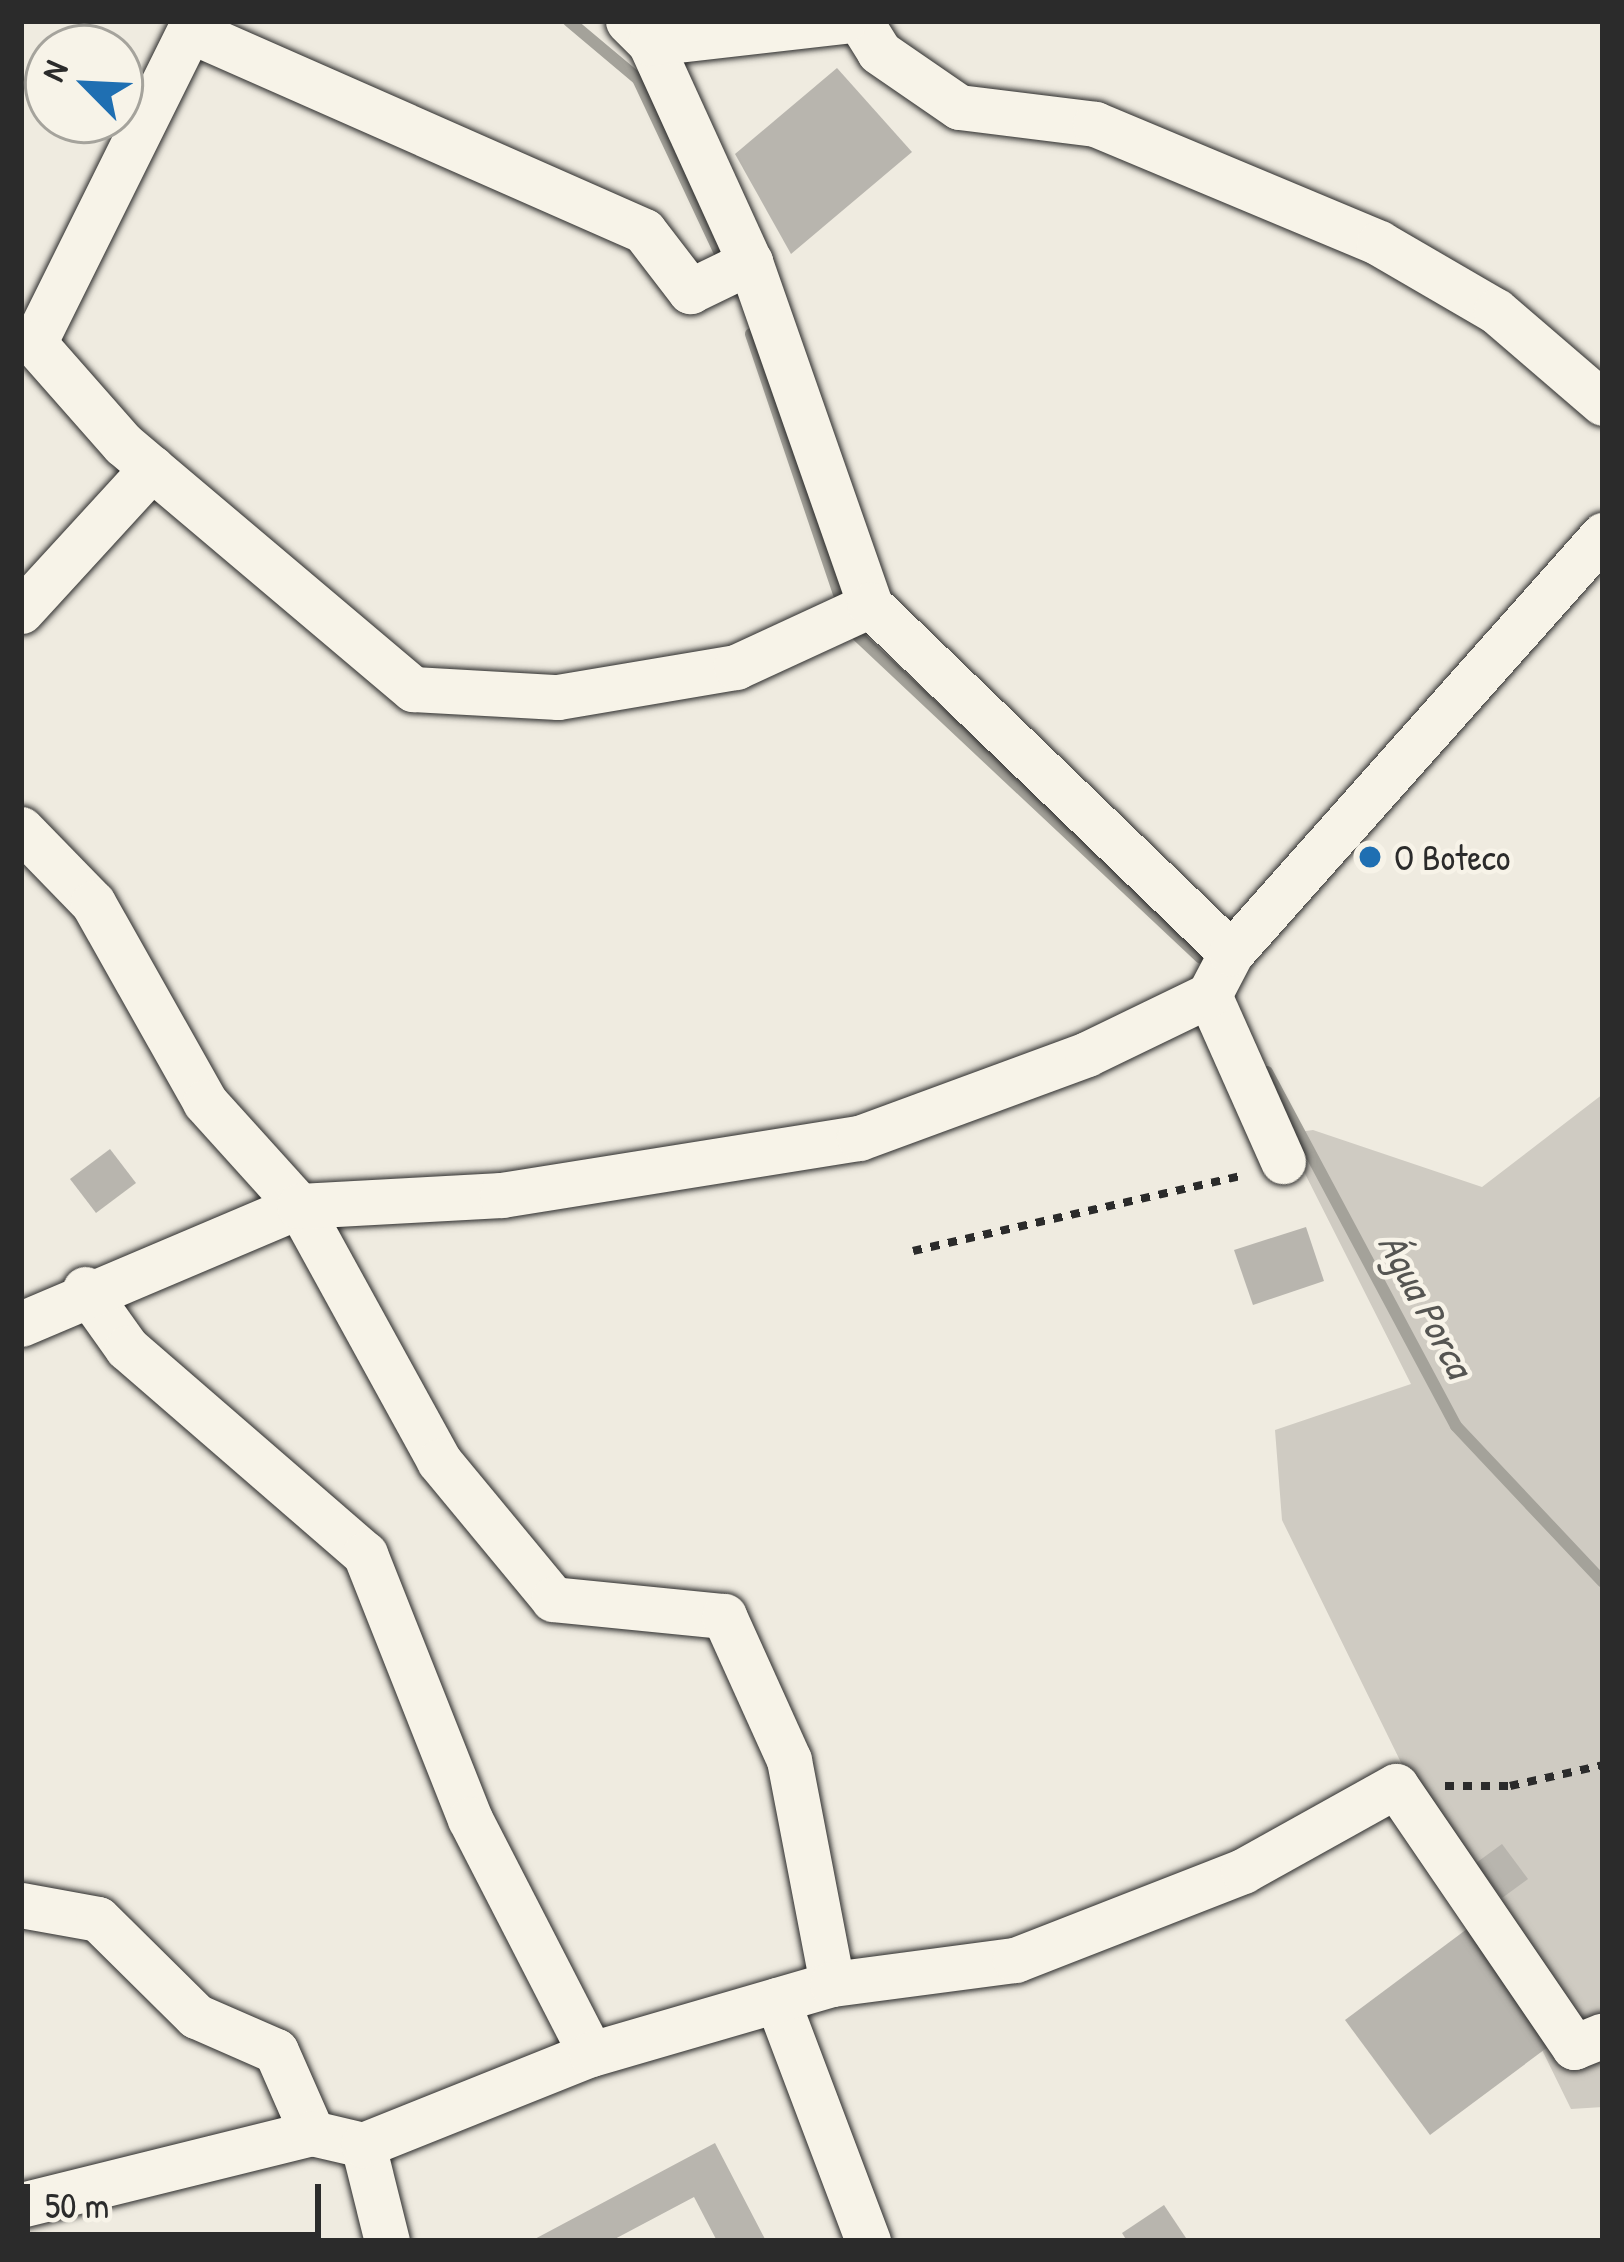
<!DOCTYPE html>
<html>
<head>
<meta charset="utf-8">
<style>
  body { margin:0 }
  #map { position:relative; width:1624px; height:2262px; overflow:hidden; background:#efebe0; font-family:"Patrick Hand",sans-serif }
  div>[style] { position:absolute }
  [style*='--x'] { left:calc(var(--x)*1px); top:calc(var(--y)*1px); width:calc(var(--w)*1px); rotate:calc(var(--a)*1deg) }
  .green>* { inset:0; background:#cfcbc2 }
  .stream>* { height:12px; margin:-6px; padding:0 6px; transform-origin:6px; border-radius:6px; background:#a4a29a }
  .building>* { inset:0; background:#b8b5ae }
  .path>* { height:8px; margin-top:-4px; transform-origin:0; background:repeating-linear-gradient(90deg,#2b2b2b 0 9px,transparent 0 18px) }
  .roads { filter:drop-shadow(0 0 3px #2b2b2b) drop-shadow(0 0 3px #2b2b2b) }
  .street>* { height:45px; margin:-22.5px; padding:0 22.5px; transform-origin:22.5px; border-radius:22.5px; background:#f7f3e8 }
  .dots>* { width:33px; height:33px; translate:-50% -50%; box-sizing:border-box; border:6px solid #f7f3e8; border-radius:50% }
  span { translate:-50% -50%; white-space:nowrap; text-align:center; line-height:1.15; -webkit-text-stroke:9px #f7f3e8; paint-order:stroke }
  .poi-label { font-size:36px; color:#2b2b2b }
  .left { translate:0 -50%; text-align:left }
  .water-label { font-size:39px; color:#555552; font-style:italic }
  .frame { position:absolute; inset:0; border:24px solid #2b2b2b; pointer-events:none }
  .north { position:absolute; left:24px; top:24px; width:120px; height:120px; box-sizing:border-box; background:#f7f3e8; border:3px solid #a5a39c; border-radius:50%; rotate:294deg; font-size:33px; font-weight:700; line-height:48px; text-align:center; color:#2b2b2b }
  .north::after { content:''; display:block; margin:auto; width:42px; height:54px; background:#1f6fb2; clip-path:polygon(50% 0,100% 100%,50% 72%,0 100%) }
  .scale { position:absolute; left:24px; top:2184px; width:297px; height:54px; box-sizing:border-box; border:6px solid #2b2b2b; border-top:0; padding-left:15px; font-size:36px; line-height:42px; white-space:nowrap; color:#2b2b2b; -webkit-text-stroke:9px #f7f3e8; paint-order:stroke }
</style>
</head>
<body>
<div id="map">
  <div class="green">
    <div style="clip-path:polygon(1603px 1094px,1603px 2107px,1571px 2109px,1282px 1520px,1275px 1430px,1411px 1384px,1285px 1134px,1313px 1130px,1482px 1187px)"></div>
  </div>
  <div class="stream">
    <div style="--x:569;--y:21;--w:90;--a:40"></div>
    <div style="--x:638;--y:79;--w:200;--a:64.8"></div>
    <div style="--x:751;--y:334;--w:274;--a:71.3"></div>
    <div style="--x:858;--y:636;--w:470;--a:43.2"></div>
    <div style="--x:1267;--y:1072;--w:401;--a:61.9"></div>
    <div style="--x:1456;--y:1426;--w:214;--a:46.7"></div>
  </div>
  <div class="building">
    <div style="clip-path:polygon(837px 68px,912px 152px,791px 254px,735px 154px)"></div>
    <div style="clip-path:polygon(110px 1149px,136px 1183px,96px 1213px,70px 1179px)"></div>
    <div style="clip-path:polygon(1306px 1227px,1324px 1281px,1253px 1305px,1234px 1250px)"></div>
    <div style="clip-path:polygon(1502px 1844px,1528px 1879px,1502px 1898px,1476px 1863px)"></div>
    <div style="clip-path:polygon(1471px 1926px,1556px 2041px,1430px 2135px,1345px 2020px)"></div>
    <div style="clip-path:polygon(715px 2143px,766px 2241px,717px 2241px,694px 2197px,611px 2241px,531px 2241px)"></div>
    <div style="clip-path:polygon(1164px 2205px,1188px 2241px,1127px 2241px,1122px 2233px)"></div>
  </div>
  <div class="path">
    <div style="--x:913;--y:1251;--w:340;--a:-12.9"></div>
    <div style="--x:1445;--y:1786;--w:65;--a:0"></div>
    <div style="--x:1510;--y:1786;--w:95;--a:-12.7"></div>
  </div>
  <div class="roads">
    <div class="street">
      <div style="--x:194;--y:21;--w:360;--a:116.4"></div>
      <div style="--x:34;--y:343;--w:135;--a:48.6"></div>
      <div style="--x:123;--y:444;--w:380;--a:40.2"></div>
      <div style="--x:413;--y:689;--w:145;--a:3.2"></div>
      <div style="--x:558;--y:697;--w:181;--a:-9.6"></div>
      <div style="--x:736;--y:667;--w:148;--a:-24.8"></div>
      <div style="--x:628;--y:21;--w:31;--a:45"></div>
      <div style="--x:650;--y:43;--w:241;--a:65.5"></div>
      <div style="--x:750;--y:262;--w:363;--a:70.7"></div>
      <div style="--x:870;--y:605;--w:501;--a:43.95"></div>
      <div style="--x:860;--y:21;--w:36;--a:58"></div>
      <div style="--x:879;--y:52;--w:97;--a:34.5"></div>
      <div style="--x:959;--y:107;--w:137;--a:7.1"></div>
      <div style="--x:1095;--y:124;--w:308;--a:22.7"></div>
      <div style="--x:1379;--y:243;--w:135;--a:30.2"></div>
      <div style="--x:1496;--y:311;--w:141;--a:40.7"></div>
      <div style="--x:191;--y:31;--w:495;--a:23.8"></div>
      <div style="--x:644;--y:231;--w:76;--a:52.5"></div>
      <div style="--x:690;--y:291;--w:67;--a:-25.8"></div>
      <div style="--x:650;--y:43;--w:195;--a:-6.5"></div>
      <div style="--x:21;--y:611;--w:194;--a:-47.5"></div>
      <div style="--x:21;--y:829;--w:103;--a:45.8"></div>
      <div style="--x:93;--y:903;--w:228;--a:60.6"></div>
      <div style="--x:205;--y:1102;--w:140;--a:47.9"></div>
      <div style="--x:299;--y:1206;--w:291;--a:61.2"></div>
      <div style="--x:439;--y:1461;--w:179;--a:50.4"></div>
      <div style="--x:553;--y:1599;--w:172;--a:5.7"></div>
      <div style="--x:724;--y:1616;--w:158;--a:65.7"></div>
      <div style="--x:789;--y:1760;--w:228;--a:79.1"></div>
      <div style="--x:1209;--y:995;--w:182;--a:66"></div>
      <div style="--x:85;--y:1289;--w:72;--a:54.6"></div>
      <div style="--x:127;--y:1348;--w:315;--a:40.9"></div>
      <div style="--x:365;--y:1554;--w:285;--a:68.4"></div>
      <div style="--x:470;--y:1819;--w:264;--a:62.8"></div>
      <div style="--x:21;--y:1324;--w:302;--a:-23"></div>
      <div style="--x:299;--y:1206;--w:203;--a:-3.1"></div>
      <div style="--x:502;--y:1195;--w:362;--a:-9.1"></div>
      <div style="--x:859;--y:1138;--w:243;--a:-20.2"></div>
      <div style="--x:1087;--y:1054;--w:136;--a:-25.8"></div>
      <div style="--x:1209;--y:995;--w:47;--a:-62.4"></div>
      <div style="--x:1231;--y:953;--w:560;--a:-48.33"></div>
      <div style="--x:21;--y:1905;--w:78;--a:10.3"></div>
      <div style="--x:98;--y:1919;--w:138;--a:44.7"></div>
      <div style="--x:196;--y:2016;--w:87;--a:23.6"></div>
      <div style="--x:276;--y:2051;--w:90;--a:66.3"></div>
      <div style="--x:777;--y:2000;--w:258;--a:69.3"></div>
      <div style="--x:363;--y:2145;--w:99;--a:76"></div>
      <div style="--x:21;--y:2205;--w:300;--a:-13.9"></div>
      <div style="--x:312;--y:2133;--w:52;--a:13.2"></div>
      <div style="--x:363;--y:2145;--w:245;--a:-21.8"></div>
      <div style="--x:591;--y:2054;--w:251;--a:-16.2"></div>
      <div style="--x:832;--y:1984;--w:185;--a:-7.5"></div>
      <div style="--x:1015;--y:1960;--w:245;--a:-21.3"></div>
      <div style="--x:1243;--y:1871;--w:175;--a:-29.1"></div>
      <div style="--x:1396;--y:1786;--w:316;--a:55.7"></div>
      <div style="--x:1574;--y:2047;--w:31;--a:-22"></div>
    </div>
  </div>
  <div class="dots">
    <div style="left:1370px;top:857px;background:#1f6fb2"></div>
  </div>
  <div class="poi-label">
    <span class="left" style="left:1394px;top:857px">O Boteco</span>
  </div>
  <div class="water-label">
    <span style="left:1426px;top:1305px;rotate:62deg">Água Porca</span>
  </div>
  <div class="frame"></div>
  <div class="north">N</div>
  <div class="scale">50 m</div>
</div>
</body>
</html>
